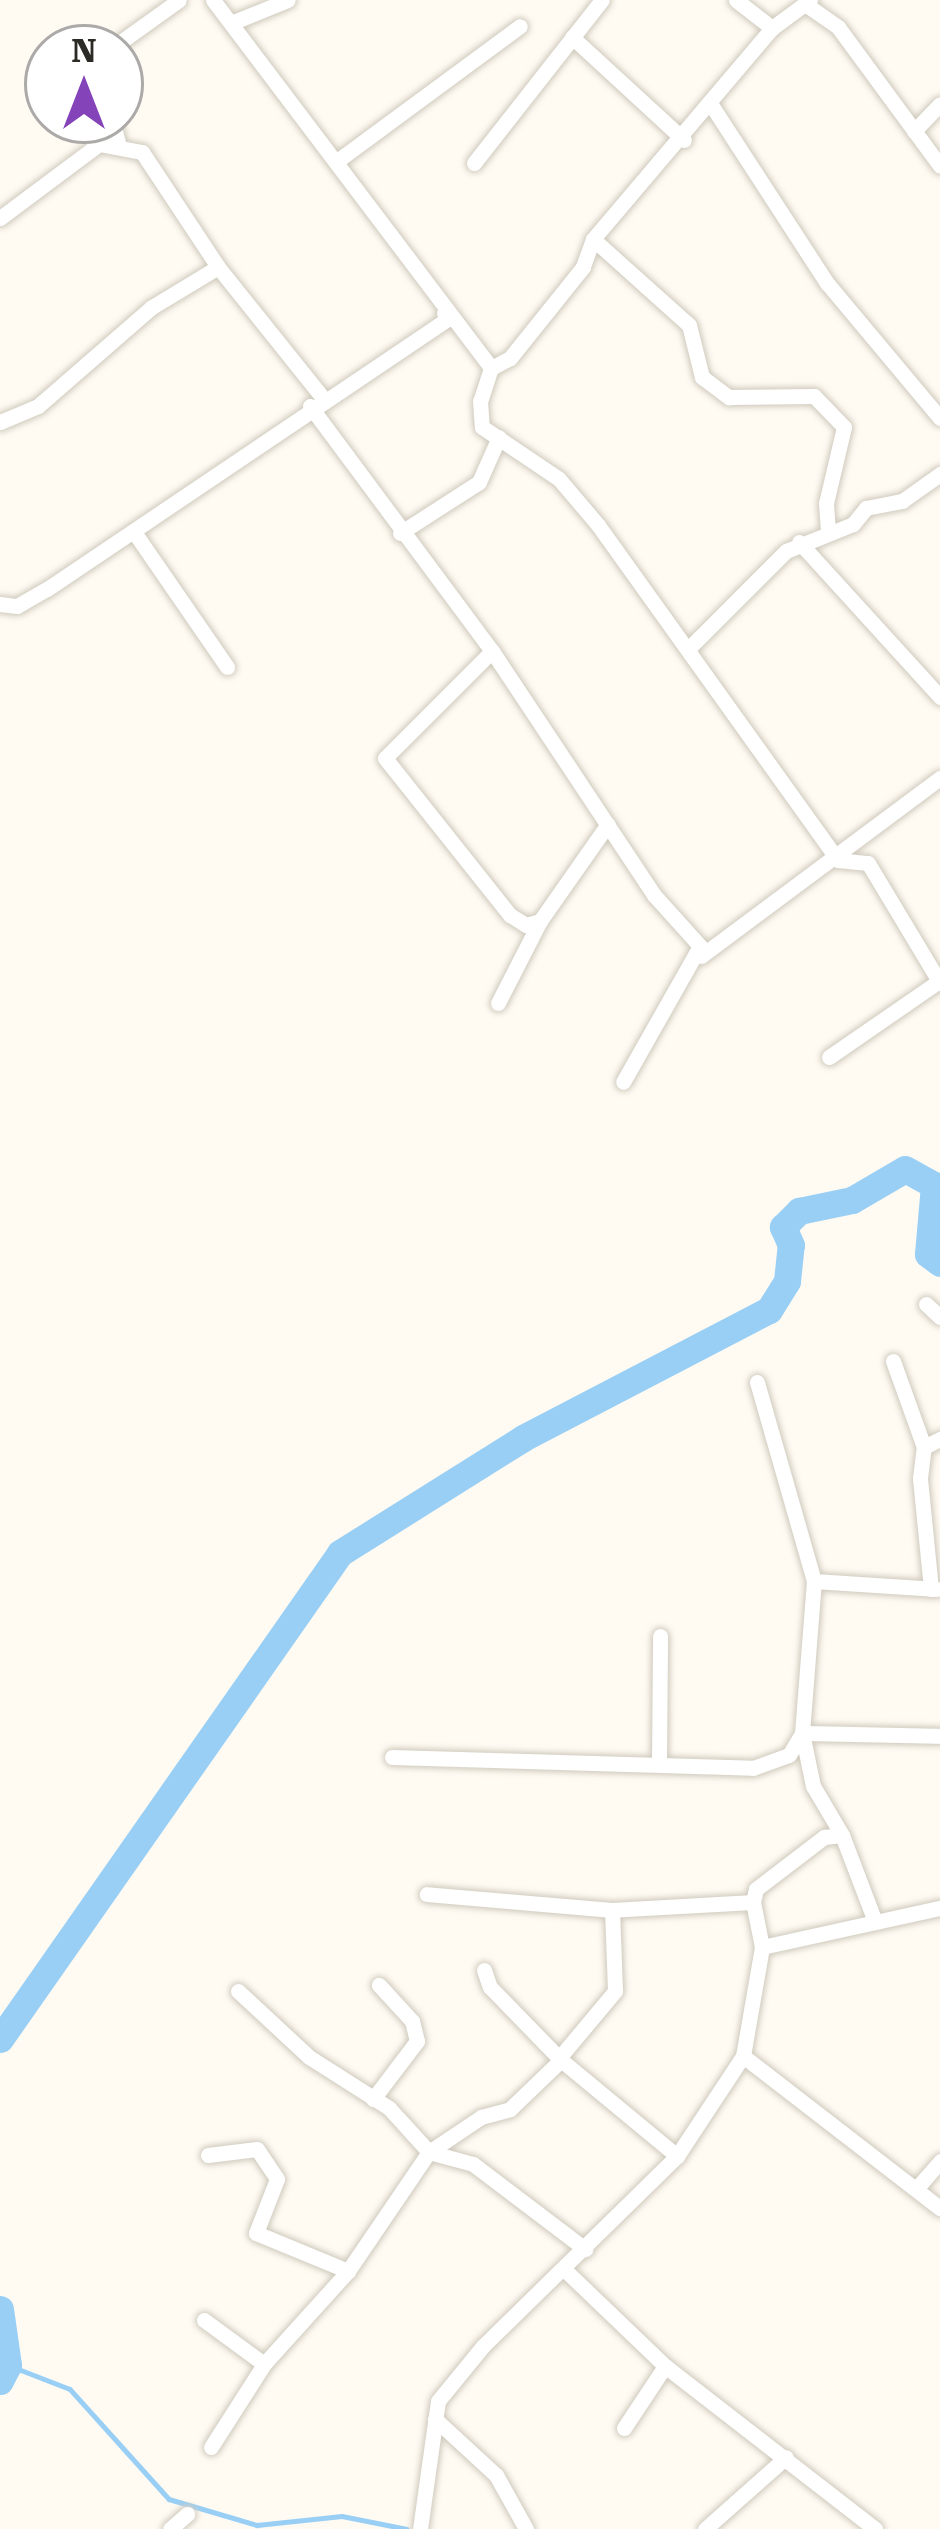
<!DOCTYPE html>
<html>
<head>
<meta charset="utf-8">
<style>
  body { margin:0 }
  #map { position:relative; width:940px; height:2529px; overflow:hidden; background:#fffbf3; font-family:"Roboto Serif",serif }
  div>[style] { position:absolute }
  [style*='--x'] { left:calc(var(--x)*1px); top:calc(var(--y)*1px); width:calc(var(--w)*1px); rotate:calc(var(--a)*1deg) }
  .stream>* { height:4.5px; margin:-2.25px; padding:0 2.25px; transform-origin:2.25px; border-radius:2.25px; background:#99cff5 }
  .river>* { height:27px; margin:-13.5px; padding:0 13.5px; transform-origin:13.5px; border-radius:13.5px; background:#99cff5 }
  .roads { filter:drop-shadow(0 0 3px #d0cabd) drop-shadow(0 0 3px #d0cabd) }
  .street>* { height:15px; margin:-7.5px; padding:0 7.5px; transform-origin:7.5px; border-radius:7.5px; background:#fff }
  span { translate:-50% -50%; white-space:nowrap; text-align:center; line-height:1.15; -webkit-text-stroke:9px #fff; paint-order:stroke }
  .north { position:absolute; left:24px; top:24px; width:120px; height:120px; box-sizing:border-box; background:#fff; border:3px solid #abaaa8; border-radius:50%; rotate:0deg; font-size:33px; font-weight:700; line-height:48px; text-align:center; color:#2d2b26 }
  .north::after { content:''; display:block; margin:auto; width:42px; height:54px; background:#8443b8; clip-path:polygon(50% 0,100% 100%,50% 72%,0 100%) }
</style>
</head>
<body>
<div id="map">
  <div class="stream">
    <div style="--x:8;--y:2365;--w:66;--a:21.2"></div>
    <div style="--x:70;--y:2389;--w:148;--a:48"></div>
    <div style="--x:169;--y:2499;--w:92;--a:16.5"></div>
    <div style="--x:257;--y:2525;--w:85;--a:-6"></div>
    <div style="--x:342;--y:2516;--w:66;--a:11.3"></div>
  </div>
  <div class="river">
    <div style="--x:0;--y:2039;--w:593;--a:-55.02"></div>
    <div style="--x:340;--y:1553;--w:216;--a:-32.1"></div>
    <div style="--x:523;--y:1438;--w:277;--a:-27.5"></div>
    <div style="--x:769;--y:1310;--w:34;--a:-58"></div>
    <div style="--x:787;--y:1281;--w:36;--a:-84"></div>
    <div style="--x:791;--y:1245;--w:20;--a:-114"></div>
    <div style="--x:783;--y:1227;--w:23;--a:-45"></div>
    <div style="--x:799;--y:1211;--w:54;--a:-11.7"></div>
    <div style="--x:852;--y:1200;--w:61;--a:-30.3"></div>
    <div style="--x:905;--y:1169;--w:33;--a:29"></div>
    <div style="--x:934;--y:1185;--w:69;--a:95"></div>
    <div style="--x:928;--y:1254;--w:15;--a:37"></div>
    <div style="--x:0;--y:2309;--w:57;--a:81.9"></div>
    <div style="--x:8;--y:2365;--w:18;--a:117"></div>
  </div>
  <div class="roads">
    <div class="street">
      <div style="--x:213;--y:0;--w:461;--a:52.9"></div>
      <div style="--x:736;--y:0;--w:46;--a:37.9"></div>
      <div style="--x:810;--y:0;--w:47;--a:143.6"></div>
      <div style="--x:772;--y:28;--w:277;--a:130.3"></div>
      <div style="--x:593;--y:239;--w:30;--a:110"></div>
      <div style="--x:583;--y:267;--w:117;--a:128.7"></div>
      <div style="--x:510;--y:358;--w:21;--a:152"></div>
      <div style="--x:491;--y:368;--w:35;--a:108"></div>
      <div style="--x:480;--y:401;--w:26;--a:86"></div>
      <div style="--x:482;--y:427;--w:93;--a:34"></div>
      <div style="--x:559;--y:479;--w:60;--a:49.7"></div>
      <div style="--x:598;--y:525;--w:412;--a:54.4"></div>
      <div style="--x:838;--y:860;--w:30;--a:6"></div>
      <div style="--x:868;--y:863;--w:140;--a:59"></div>
      <div style="--x:808;--y:6;--w:37;--a:35"></div>
      <div style="--x:838;--y:27;--w:172;--a:53.7"></div>
      <div style="--x:231;--y:23;--w:61;--a:-22"></div>
      <div style="--x:572;--y:37;--w:152;--a:42.6"></div>
      <div style="--x:112;--y:48;--w:82;--a:-35.6"></div>
      <div style="--x:710;--y:103;--w:215;--a:57"></div>
      <div style="--x:827;--y:283;--w:176;--a:50.1"></div>
      <div style="--x:112;--y:120;--w:23;--a:75"></div>
      <div style="--x:914;--y:131;--w:37;--a:-46"></div>
      <div style="--x:337;--y:161;--w:227;--a:-36.4"></div>
      <div style="--x:474;--y:163;--w:207;--a:-51.9"></div>
      <div style="--x:0;--y:218;--w:124;--a:-36.8"></div>
      <div style="--x:99;--y:144;--w:44;--a:10.5"></div>
      <div style="--x:142;--y:152;--w:138;--a:56.5"></div>
      <div style="--x:218;--y:267;--w:168;--a:51.3"></div>
      <div style="--x:593;--y:239;--w:129;--a:41.9"></div>
      <div style="--x:689;--y:325;--w:54;--a:76"></div>
      <div style="--x:702;--y:377;--w:34;--a:37"></div>
      <div style="--x:729;--y:397;--w:85;--a:-0.7"></div>
      <div style="--x:814;--y:396;--w:43;--a:45.9"></div>
      <div style="--x:844;--y:427;--w:78;--a:103.3"></div>
      <div style="--x:826;--y:503;--w:28;--a:86"></div>
      <div style="--x:310;--y:406;--w:305;--a:53.4"></div>
      <div style="--x:492;--y:651;--w:293;--a:56.4"></div>
      <div style="--x:654;--y:895;--w:69;--a:48"></div>
      <div style="--x:700;--y:946;--w:156;--a:119.5"></div>
      <div style="--x:0;--y:422;--w:41;--a:-22.8"></div>
      <div style="--x:38;--y:406;--w:151;--a:-41"></div>
      <div style="--x:152;--y:307;--w:77;--a:-31.2"></div>
      <div style="--x:134;--y:532;--w:164;--a:55.4"></div>
      <div style="--x:400;--y:533;--w:94;--a:-32.8"></div>
      <div style="--x:479;--y:482;--w:49;--a:-66"></div>
      <div style="--x:799;--y:542;--w:210;--a:47.7"></div>
      <div style="--x:0;--y:604;--w:17;--a:7"></div>
      <div style="--x:17;--y:606;--w:34;--a:-30"></div>
      <div style="--x:47;--y:589;--w:483;--a:-34"></div>
      <div style="--x:448;--y:319;--w:7;--a:-124"></div>
      <div style="--x:689;--y:648;--w:137;--a:-45"></div>
      <div style="--x:786;--y:551;--w:72;--a:-21.9"></div>
      <div style="--x:853;--y:524;--w:21;--a:-51"></div>
      <div style="--x:866;--y:508;--w:37;--a:-11"></div>
      <div style="--x:902;--y:501;--w:47;--a:-35.4"></div>
      <div style="--x:492;--y:651;--w:151;--a:135"></div>
      <div style="--x:385;--y:758;--w:201;--a:51.5"></div>
      <div style="--x:510;--y:915;--w:19;--a:32"></div>
      <div style="--x:526;--y:925;--w:15;--a:-16"></div>
      <div style="--x:540;--y:921;--w:118;--a:-55"></div>
      <div style="--x:701;--y:956;--w:298;--a:-36.7"></div>
      <div style="--x:498;--y:1003;--w:92;--a:-62.9"></div>
      <div style="--x:829;--y:1057;--w:134;--a:-34.6"></div>
      <div style="--x:926;--y:1304;--w:19;--a:43"></div>
      <div style="--x:893;--y:1361;--w:91;--a:70.2"></div>
      <div style="--x:814;--y:1581;--w:123;--a:3.7"></div>
      <div style="--x:931;--y:1589;--w:112;--a:-95.7"></div>
      <div style="--x:920;--y:1478;--w:31;--a:-83"></div>
      <div style="--x:924;--y:1447;--w:18;--a:-27"></div>
      <div style="--x:392;--y:1757;--w:361;--a:1.7"></div>
      <div style="--x:753;--y:1768;--w:38;--a:-20"></div>
      <div style="--x:789;--y:1755;--w:26;--a:-59"></div>
      <div style="--x:802;--y:1733;--w:152;--a:-85.5"></div>
      <div style="--x:814;--y:1581;--w:207;--a:-106"></div>
      <div style="--x:659;--y:1761;--w:125;--a:-89.5"></div>
      <div style="--x:842;--y:1835;--w:90;--a:69.1"></div>
      <div style="--x:753;--y:1902;--w:13;--a:-77"></div>
      <div style="--x:756;--y:1889;--w:86;--a:-37.4"></div>
      <div style="--x:824;--y:1837;--w:18;--a:-6"></div>
      <div style="--x:842;--y:1835;--w:57;--a:-120.6"></div>
      <div style="--x:813;--y:1786;--w:54;--a:-101.7"></div>
      <div style="--x:802;--y:1733;--w:138;--a:1.2"></div>
      <div style="--x:762;--y:1947;--w:182;--a:-12.4"></div>
      <div style="--x:484;--y:1970;--w:18;--a:71"></div>
      <div style="--x:490;--y:1987;--w:99;--a:45.8"></div>
      <div style="--x:559;--y:2058;--w:87;--a:-50.1"></div>
      <div style="--x:615;--y:1991;--w:81;--a:-92.1"></div>
      <div style="--x:238;--y:1991;--w:97;--a:42.9"></div>
      <div style="--x:309;--y:2057;--w:95;--a:32.5"></div>
      <div style="--x:389;--y:2108;--w:59;--a:47.7"></div>
      <div style="--x:429;--y:2152;--w:46;--a:15.3"></div>
      <div style="--x:473;--y:2164;--w:141;--a:37.2"></div>
      <div style="--x:743;--y:2056;--w:249;--a:37.7"></div>
      <div style="--x:373;--y:2099;--w:73;--a:-52.8"></div>
      <div style="--x:417;--y:2041;--w:21;--a:-104"></div>
      <div style="--x:412;--y:2021;--w:49;--a:-132.5"></div>
      <div style="--x:208;--y:2155;--w:49;--a:-7"></div>
      <div style="--x:257;--y:2149;--w:36;--a:56"></div>
      <div style="--x:277;--y:2179;--w:58;--a:111.3"></div>
      <div style="--x:256;--y:2233;--w:100;--a:22.4"></div>
      <div style="--x:916;--y:2189;--w:37;--a:-49"></div>
      <div style="--x:565;--y:2270;--w:139;--a:43.8"></div>
      <div style="--x:665;--y:2366;--w:266;--a:37.8"></div>
      <div style="--x:204;--y:2320;--w:74;--a:36.3"></div>
      <div style="--x:435;--y:2419;--w:83;--a:42.6"></div>
      <div style="--x:496;--y:2475;--w:62;--a:60.9"></div>
      <div style="--x:624;--y:2428;--w:74;--a:-56.5"></div>
      <div style="--x:211;--y:2447;--w:98;--a:-57.4"></div>
      <div style="--x:264;--y:2364;--w:125;--a:-47.9"></div>
      <div style="--x:348;--y:2271;--w:144;--a:-55.8"></div>
      <div style="--x:429;--y:2152;--w:63;--a:-33.9"></div>
      <div style="--x:481;--y:2117;--w:30;--a:-15"></div>
      <div style="--x:510;--y:2109;--w:71;--a:-43.9"></div>
      <div style="--x:561;--y:2060;--w:151;--a:39.6"></div>
      <div style="--x:170;--y:2529;--w:23;--a:-41"></div>
      <div style="--x:420;--y:2529;--w:129;--a:-82"></div>
      <div style="--x:438;--y:2401;--w:71;--a:-50.7"></div>
      <div style="--x:483;--y:2346;--w:272;--a:-44.4"></div>
      <div style="--x:677;--y:2156;--w:120;--a:-56.6"></div>
      <div style="--x:743;--y:2056;--w:111;--a:-80.1"></div>
      <div style="--x:762;--y:1947;--w:46;--a:-101.3"></div>
      <div style="--x:753;--y:1902;--w:141;--a:176.8"></div>
      <div style="--x:612;--y:1910;--w:186;--a:-175.1"></div>
      <div style="--x:705;--y:2529;--w:108;--a:-41.6"></div>
    </div>
  </div>
  <div class="north">N</div>
</div>
</body>
</html>
